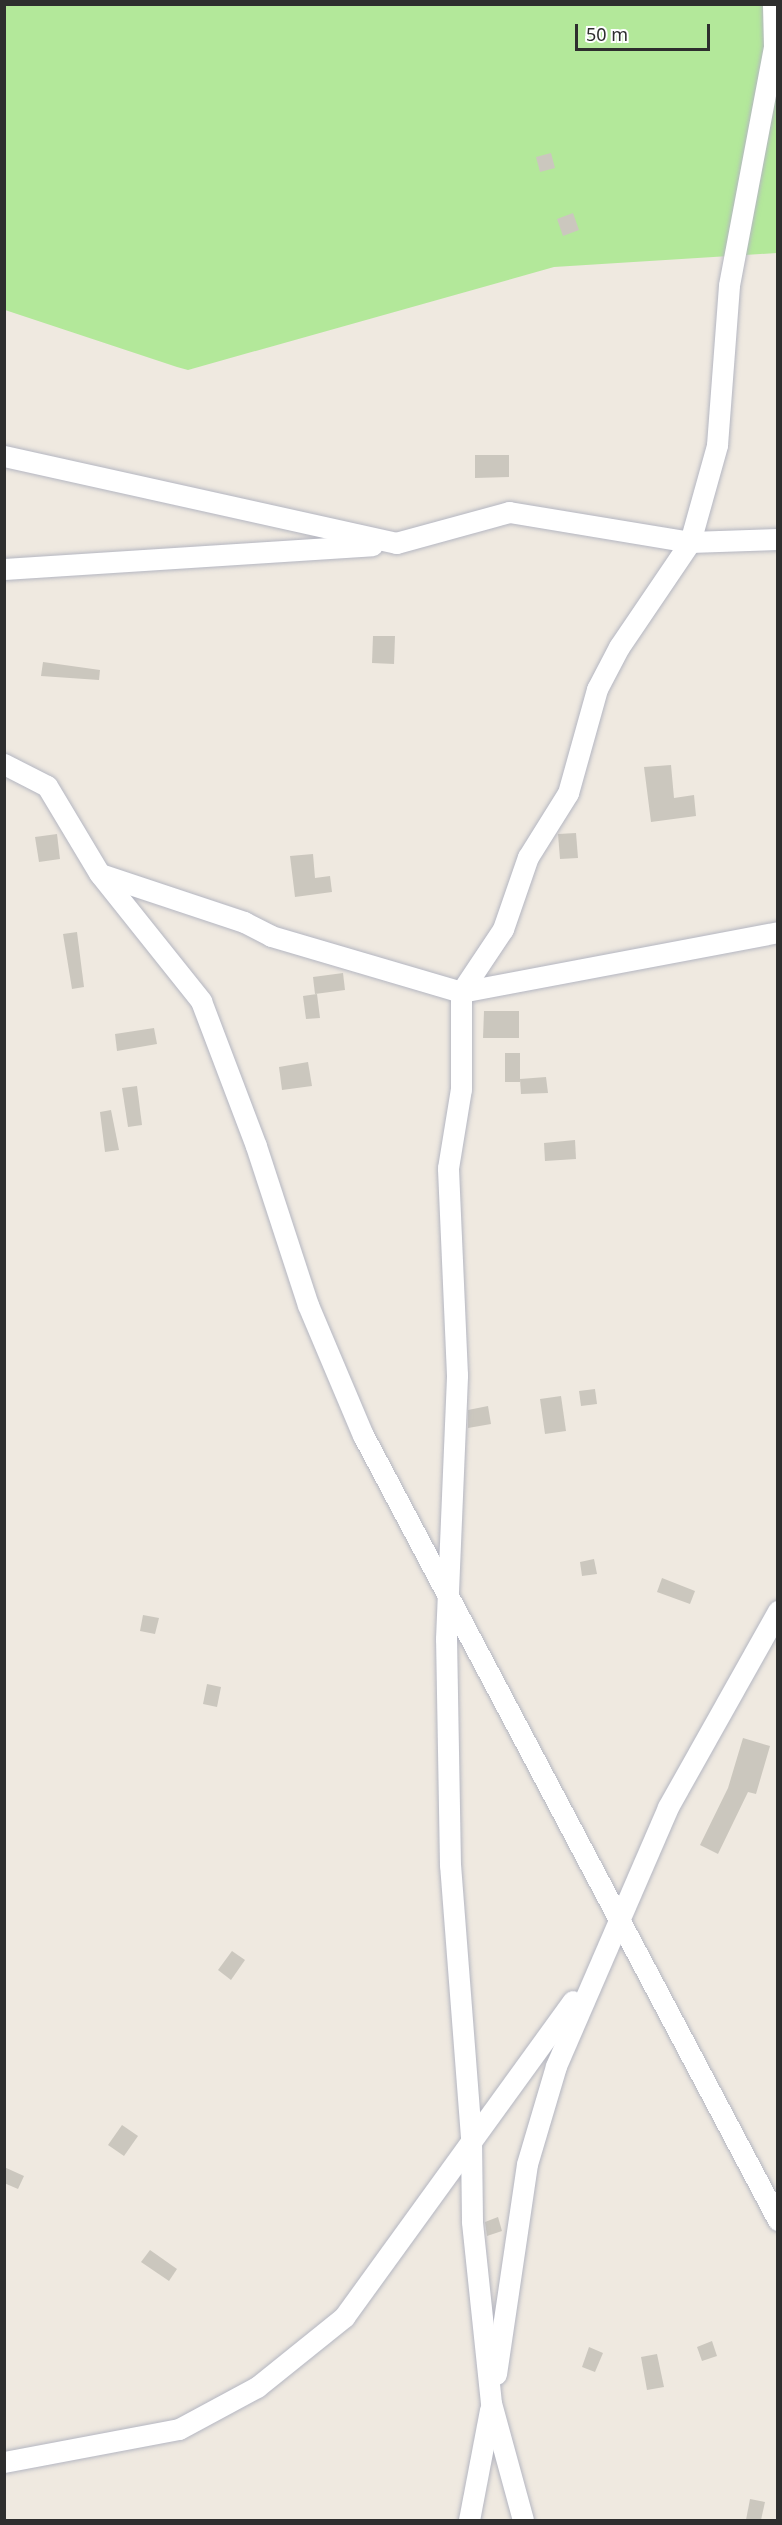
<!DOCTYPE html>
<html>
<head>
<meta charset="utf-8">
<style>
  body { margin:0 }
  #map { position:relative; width:782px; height:2525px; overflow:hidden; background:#efe9e0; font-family:"Noto Sans",sans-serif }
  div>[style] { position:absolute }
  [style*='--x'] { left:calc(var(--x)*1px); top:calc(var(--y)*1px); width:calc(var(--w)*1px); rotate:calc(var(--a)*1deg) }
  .green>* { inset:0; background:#b3e89a }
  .building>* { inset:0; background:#cbc7be }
  .roads { filter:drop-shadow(0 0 2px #b4b6c1) drop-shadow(0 0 2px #b4b6c1) }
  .street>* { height:21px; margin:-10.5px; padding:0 10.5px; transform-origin:10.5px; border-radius:10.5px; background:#fff }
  span { translate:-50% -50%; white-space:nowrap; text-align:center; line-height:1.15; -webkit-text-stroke:6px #fff; paint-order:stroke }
  .frame { position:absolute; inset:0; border:6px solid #2e2e2e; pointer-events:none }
  .scale { position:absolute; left:575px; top:24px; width:135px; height:27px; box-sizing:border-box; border:3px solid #2e2e2e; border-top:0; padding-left:8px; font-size:18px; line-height:21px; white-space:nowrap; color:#2e2e2e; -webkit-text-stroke:4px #fff; paint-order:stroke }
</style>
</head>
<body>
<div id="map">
  <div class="green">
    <div style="clip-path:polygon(5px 5px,777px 5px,777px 253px,554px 267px,188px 370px,177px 367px,5px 310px)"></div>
  </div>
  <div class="building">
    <div style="clip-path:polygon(551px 153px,555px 168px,540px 172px,536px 157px)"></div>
    <div style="clip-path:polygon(573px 213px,579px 230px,563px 236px,557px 219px)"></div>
    <div style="clip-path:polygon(475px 455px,509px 455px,509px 477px,475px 478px)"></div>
    <div style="clip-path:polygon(373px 636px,395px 636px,394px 664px,372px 663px)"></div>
    <div style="clip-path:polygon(43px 662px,100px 670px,99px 680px,41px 676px)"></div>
    <div style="clip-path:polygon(671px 765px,674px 798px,694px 795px,696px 816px,651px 822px,644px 767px)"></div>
    <div style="clip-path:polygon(576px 833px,578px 858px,560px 859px,558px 834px)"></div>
    <div style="clip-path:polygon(57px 834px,60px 859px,39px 862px,35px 837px)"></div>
    <div style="clip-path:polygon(313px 854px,315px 878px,330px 876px,332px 892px,295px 897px,290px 856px)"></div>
    <div style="clip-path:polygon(77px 932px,84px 987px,72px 989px,63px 934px)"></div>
    <div style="clip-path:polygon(343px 973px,345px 990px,315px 994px,313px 977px)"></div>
    <div style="clip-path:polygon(317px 994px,320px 1018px,306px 1019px,303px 996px)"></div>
    <div style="clip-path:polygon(484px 1011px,519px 1011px,519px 1038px,483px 1038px)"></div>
    <div style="clip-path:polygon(154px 1028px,157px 1044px,117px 1051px,115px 1034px)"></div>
    <div style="clip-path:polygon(505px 1053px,520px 1053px,520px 1082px,505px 1082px)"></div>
    <div style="clip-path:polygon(308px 1062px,312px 1086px,282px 1090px,279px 1067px)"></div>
    <div style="clip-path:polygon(546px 1077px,548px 1093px,521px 1094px,520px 1079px)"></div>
    <div style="clip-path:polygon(137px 1086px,142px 1125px,128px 1127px,122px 1088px)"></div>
    <div style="clip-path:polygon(111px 1110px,119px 1150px,105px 1152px,100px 1112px)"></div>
    <div style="clip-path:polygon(575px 1140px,576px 1159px,545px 1161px,544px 1143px)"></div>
    <div style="clip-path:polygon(595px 1389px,597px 1404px,581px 1406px,579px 1391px)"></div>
    <div style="clip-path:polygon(561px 1396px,566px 1431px,545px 1434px,540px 1399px)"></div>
    <div style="clip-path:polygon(488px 1406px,491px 1424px,468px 1428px,468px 1410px)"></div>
    <div style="clip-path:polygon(594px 1559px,597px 1574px,582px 1576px,580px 1562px)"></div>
    <div style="clip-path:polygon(662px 1578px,695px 1591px,690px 1604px,657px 1592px)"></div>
    <div style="clip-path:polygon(143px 1615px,159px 1618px,155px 1634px,140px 1631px)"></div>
    <div style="clip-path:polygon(207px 1684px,221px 1687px,217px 1707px,203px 1704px)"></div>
    <div style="clip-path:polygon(743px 1738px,770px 1746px,756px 1794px,748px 1792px,718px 1854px,700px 1845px,728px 1788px)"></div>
    <div style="clip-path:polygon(232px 1951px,245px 1960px,231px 1980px,218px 1970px)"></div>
    <div style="clip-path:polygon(122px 2125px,138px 2136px,124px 2156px,108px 2145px)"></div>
    <div style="clip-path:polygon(4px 2167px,24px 2176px,18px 2189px,4px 2183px)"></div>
    <div style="clip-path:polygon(498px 2217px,502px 2231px,487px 2236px,485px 2222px)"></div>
    <div style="clip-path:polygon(150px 2250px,177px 2269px,169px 2281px,141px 2262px)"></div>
    <div style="clip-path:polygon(712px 2341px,717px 2356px,702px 2361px,697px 2347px)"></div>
    <div style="clip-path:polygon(589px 2347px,603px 2353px,595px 2372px,582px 2367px)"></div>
    <div style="clip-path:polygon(657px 2354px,664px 2387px,647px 2390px,641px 2357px)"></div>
    <div style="clip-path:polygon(750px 2499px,765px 2502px,761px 2520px,746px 2520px)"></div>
  </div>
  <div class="roads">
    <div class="street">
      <div style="--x:4;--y:456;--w:402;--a:12.5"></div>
      <div style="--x:396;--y:543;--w:117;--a:-15.3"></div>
      <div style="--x:509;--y:512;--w:183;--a:9.4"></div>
      <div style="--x:690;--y:542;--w:88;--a:-2"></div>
      <div style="--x:4;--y:569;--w:369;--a:-3.7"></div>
      <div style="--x:4;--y:764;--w:48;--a:27.1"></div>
      <div style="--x:47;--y:786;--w:101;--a:59.1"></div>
      <div style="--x:99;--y:873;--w:164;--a:51.4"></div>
      <div style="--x:201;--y:1001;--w:155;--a:69.2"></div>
      <div style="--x:256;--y:1146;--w:167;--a:71.9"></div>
      <div style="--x:308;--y:1305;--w:141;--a:67.1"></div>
      <div style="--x:363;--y:1435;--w:888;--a:62.14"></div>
      <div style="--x:100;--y:874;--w:152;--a:18.4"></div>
      <div style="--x:244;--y:922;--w:30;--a:27"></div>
      <div style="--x:271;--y:936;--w:198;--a:16.4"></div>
      <div style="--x:461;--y:992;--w:323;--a:-10.7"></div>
      <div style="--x:496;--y:2374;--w:212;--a:-81.6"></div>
      <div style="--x:527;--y:2164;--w:102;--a:-73.5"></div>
      <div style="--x:556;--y:2066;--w:282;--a:-66.6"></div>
      <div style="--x:668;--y:1807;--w:225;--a:-60.7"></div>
      <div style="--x:4;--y:2462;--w:178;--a:-10.7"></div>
      <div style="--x:179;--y:2429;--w:89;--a:-28.3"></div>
      <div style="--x:257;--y:2387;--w:112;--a:-38.8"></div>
      <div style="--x:344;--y:2317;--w:390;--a:-54.1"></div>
      <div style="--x:469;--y:2520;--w:112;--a:-79.2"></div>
      <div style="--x:523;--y:2520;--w:121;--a:-105.3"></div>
      <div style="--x:491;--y:2403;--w:183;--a:-96"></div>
      <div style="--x:472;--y:2221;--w:84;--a:-90.7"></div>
      <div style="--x:471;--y:2137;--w:273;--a:-94.4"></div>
      <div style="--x:450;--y:1865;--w:226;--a:-91"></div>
      <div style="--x:446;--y:1639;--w:264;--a:-87.6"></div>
      <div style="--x:457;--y:1375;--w:207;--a:-92.5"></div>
      <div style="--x:448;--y:1168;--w:80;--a:-80.7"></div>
      <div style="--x:461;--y:1089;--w:97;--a:-90"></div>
      <div style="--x:461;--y:992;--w:76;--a:-56.3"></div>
      <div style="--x:503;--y:929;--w:76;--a:-70.9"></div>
      <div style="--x:528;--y:857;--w:75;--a:-58"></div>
      <div style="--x:568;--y:793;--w:108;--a:-74.4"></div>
      <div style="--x:597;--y:689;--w:47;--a:-62.4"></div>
      <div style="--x:619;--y:647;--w:127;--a:-55.9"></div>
      <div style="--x:690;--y:542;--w:101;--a:-74.4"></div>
      <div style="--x:717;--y:445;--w:160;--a:-85.7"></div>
      <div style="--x:729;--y:285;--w:243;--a:-79.3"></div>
      <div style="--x:774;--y:46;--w:42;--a:-91.4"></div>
    </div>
  </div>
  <div class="frame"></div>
  <div class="scale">50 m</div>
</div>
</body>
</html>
